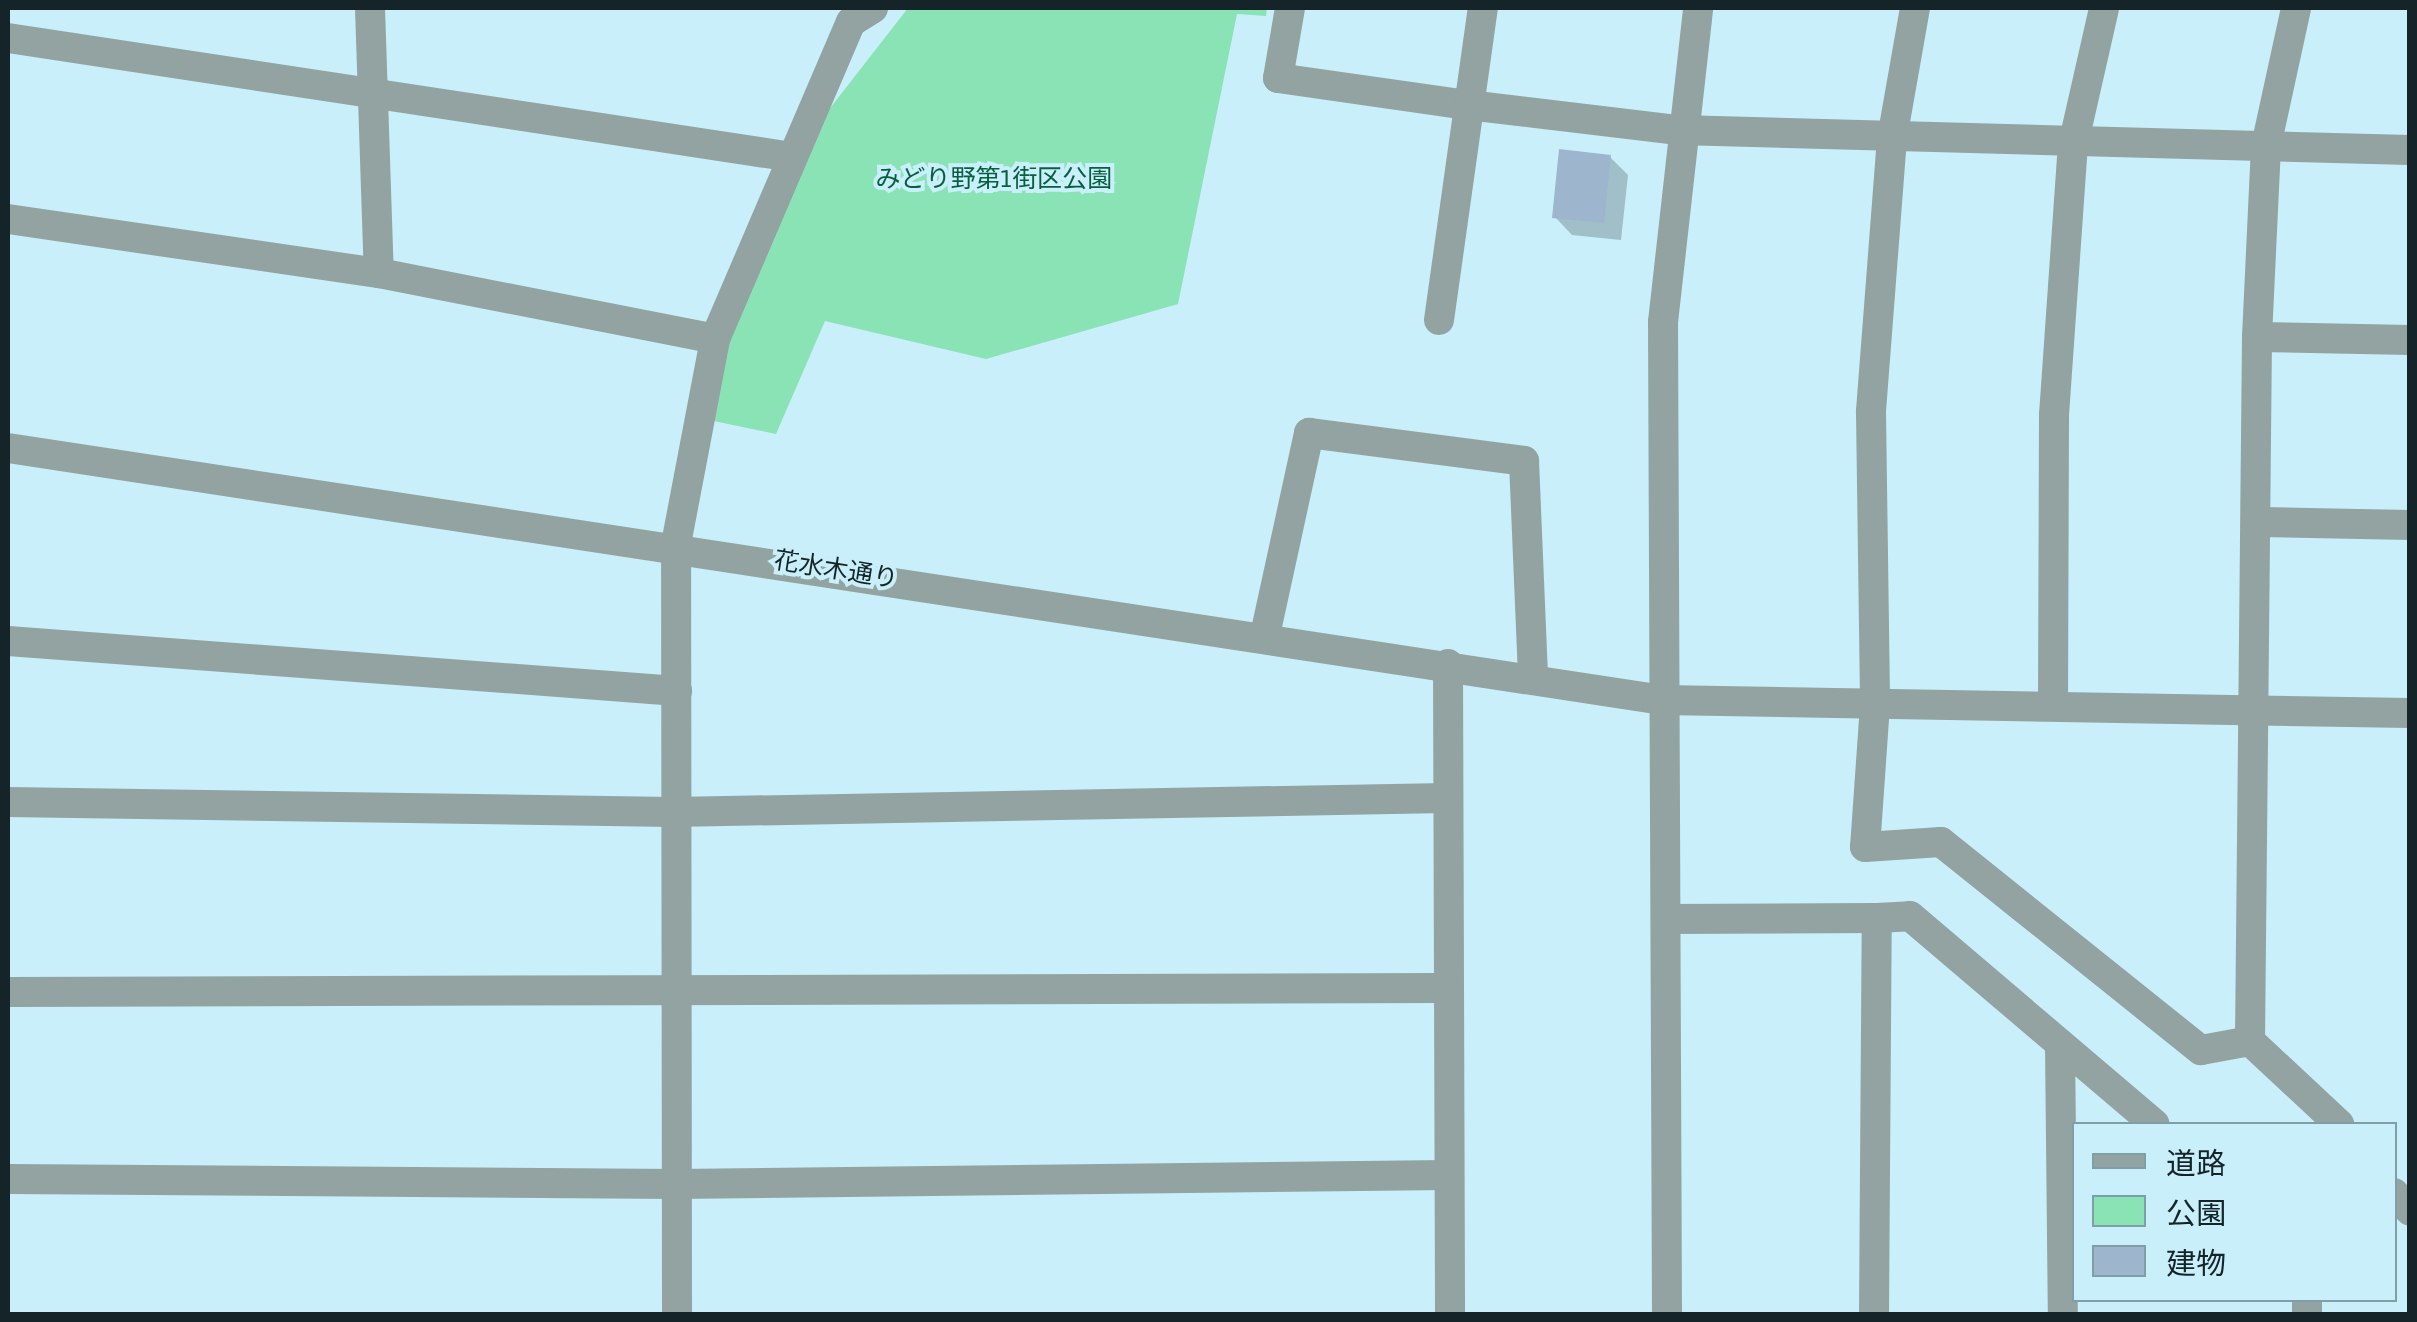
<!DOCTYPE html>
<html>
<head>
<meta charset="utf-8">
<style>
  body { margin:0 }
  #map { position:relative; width:2417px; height:1322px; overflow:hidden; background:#c8effa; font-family:"Asap Condensed","Noto Sans JP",sans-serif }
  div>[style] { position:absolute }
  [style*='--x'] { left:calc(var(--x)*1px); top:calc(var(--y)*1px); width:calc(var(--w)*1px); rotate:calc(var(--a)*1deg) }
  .green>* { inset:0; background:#8ae3b4 }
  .shadow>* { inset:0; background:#0003 }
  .building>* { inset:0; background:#9db6cd }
  .minor>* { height:30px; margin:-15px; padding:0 15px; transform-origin:15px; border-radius:15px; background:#92a3a1 }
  span { translate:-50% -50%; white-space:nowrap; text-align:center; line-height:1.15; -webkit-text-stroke:8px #c8effa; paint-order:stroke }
  .park-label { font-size:25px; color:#075f3d }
  .street-label { font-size:25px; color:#152428 }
  .frame { position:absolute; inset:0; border:10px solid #152428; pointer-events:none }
  .legend { position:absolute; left:2072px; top:1122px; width:325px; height:180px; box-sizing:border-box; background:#c8effa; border:2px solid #809ea6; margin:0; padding:12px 18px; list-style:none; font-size:30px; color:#152428 }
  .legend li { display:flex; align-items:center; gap:20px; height:50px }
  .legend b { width:50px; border:2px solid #809ea6 }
</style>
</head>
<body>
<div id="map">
  <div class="green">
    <div style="clip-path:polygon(908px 8px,1267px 8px,1266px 16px,1237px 14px,1178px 304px,986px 359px,825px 321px,776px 434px,709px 420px,733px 314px,792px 157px)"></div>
  </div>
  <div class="shadow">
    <div style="clip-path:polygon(1610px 157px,1628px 175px,1621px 240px,1572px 235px,1555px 217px)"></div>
  </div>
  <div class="building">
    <div style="clip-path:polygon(1559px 149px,1611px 155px,1604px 223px,1552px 218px)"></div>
  </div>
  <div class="minor">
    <div style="--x:370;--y:8;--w:265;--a:88.1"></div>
    <div style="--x:1290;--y:8;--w:71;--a:99.7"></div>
    <div style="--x:1278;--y:78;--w:192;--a:8.1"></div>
    <div style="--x:1468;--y:105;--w:212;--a:6.8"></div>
    <div style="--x:1679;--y:130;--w:731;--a:1.57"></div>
    <div style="--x:1915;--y:8;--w:132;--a:100"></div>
    <div style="--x:1892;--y:138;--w:275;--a:94.4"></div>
    <div style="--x:1871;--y:412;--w:293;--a:89.2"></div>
    <div style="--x:1875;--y:705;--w:142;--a:94"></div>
    <div style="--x:1865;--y:847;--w:76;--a:-3.8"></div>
    <div style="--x:1941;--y:842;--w:333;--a:38.7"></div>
    <div style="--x:2201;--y:1050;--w:50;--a:-10.4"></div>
    <div style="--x:2250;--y:1041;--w:122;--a:43"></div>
    <div style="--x:8;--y:38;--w:793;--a:8.63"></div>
    <div style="--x:8;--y:219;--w:375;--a:8.3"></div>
    <div style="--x:379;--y:273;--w:342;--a:11.1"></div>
    <div style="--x:1439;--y:320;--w:315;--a:-82"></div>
    <div style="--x:2257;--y:337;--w:153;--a:1.1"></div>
    <div style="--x:8;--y:448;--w:1673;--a:8.66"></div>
    <div style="--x:1662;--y:700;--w:748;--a:1"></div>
    <div style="--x:2262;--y:522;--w:148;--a:1.2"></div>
    <div style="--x:1265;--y:635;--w:207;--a:-77.7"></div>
    <div style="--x:1309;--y:433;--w:217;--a:7.4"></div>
    <div style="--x:1524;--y:461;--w:215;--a:87.6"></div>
    <div style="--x:8;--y:641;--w:671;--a:4.27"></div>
    <div style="--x:1448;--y:664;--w:650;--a:89.82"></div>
    <div style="--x:2053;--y:704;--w:289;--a:-89.8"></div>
    <div style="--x:2054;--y:415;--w:271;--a:-86"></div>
    <div style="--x:2073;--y:145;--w:140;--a:-77.2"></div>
    <div style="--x:8;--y:802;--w:665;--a:0.86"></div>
    <div style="--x:673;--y:812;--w:774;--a:-1.04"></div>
    <div style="--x:1667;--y:919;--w:210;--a:-0.3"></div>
    <div style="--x:8;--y:992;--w:1436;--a:-0.16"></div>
    <div style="--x:2250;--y:1041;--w:704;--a:-89.43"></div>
    <div style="--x:2257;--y:337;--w:191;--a:-87.3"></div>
    <div style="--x:2266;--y:146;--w:141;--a:-77.7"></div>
    <div style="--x:2060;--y:1044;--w:270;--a:89.4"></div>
    <div style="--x:8;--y:1179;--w:668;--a:0.43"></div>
    <div style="--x:676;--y:1184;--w:772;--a:-0.67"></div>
    <div style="--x:2394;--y:1193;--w:24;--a:48"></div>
    <div style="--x:2307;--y:1300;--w:14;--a:90"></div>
    <div style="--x:677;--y:1314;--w:770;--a:-90.07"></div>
    <div style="--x:676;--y:544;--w:209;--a:-79.2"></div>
    <div style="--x:715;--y:339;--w:345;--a:-66.8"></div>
    <div style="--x:851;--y:22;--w:26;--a:-32"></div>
    <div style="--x:1667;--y:1314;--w:992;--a:-90.23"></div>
    <div style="--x:1663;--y:322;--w:316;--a:-83.6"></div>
    <div style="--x:1874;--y:1314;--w:396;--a:-89.6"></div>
    <div style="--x:1877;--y:918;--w:33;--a:-3"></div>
    <div style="--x:1910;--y:916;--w:321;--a:40.4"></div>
  </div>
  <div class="park-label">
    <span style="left:994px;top:178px">みどり野第1街区公園</span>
  </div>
  <div class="street-label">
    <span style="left:836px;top:569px;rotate:9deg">花水木通り</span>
  </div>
  <div class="frame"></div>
  <ul class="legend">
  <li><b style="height:12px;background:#92a3a1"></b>道路</li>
  <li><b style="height:28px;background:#8ae3b4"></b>公園</li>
  <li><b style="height:28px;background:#9db6cd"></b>建物</li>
  </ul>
</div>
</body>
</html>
